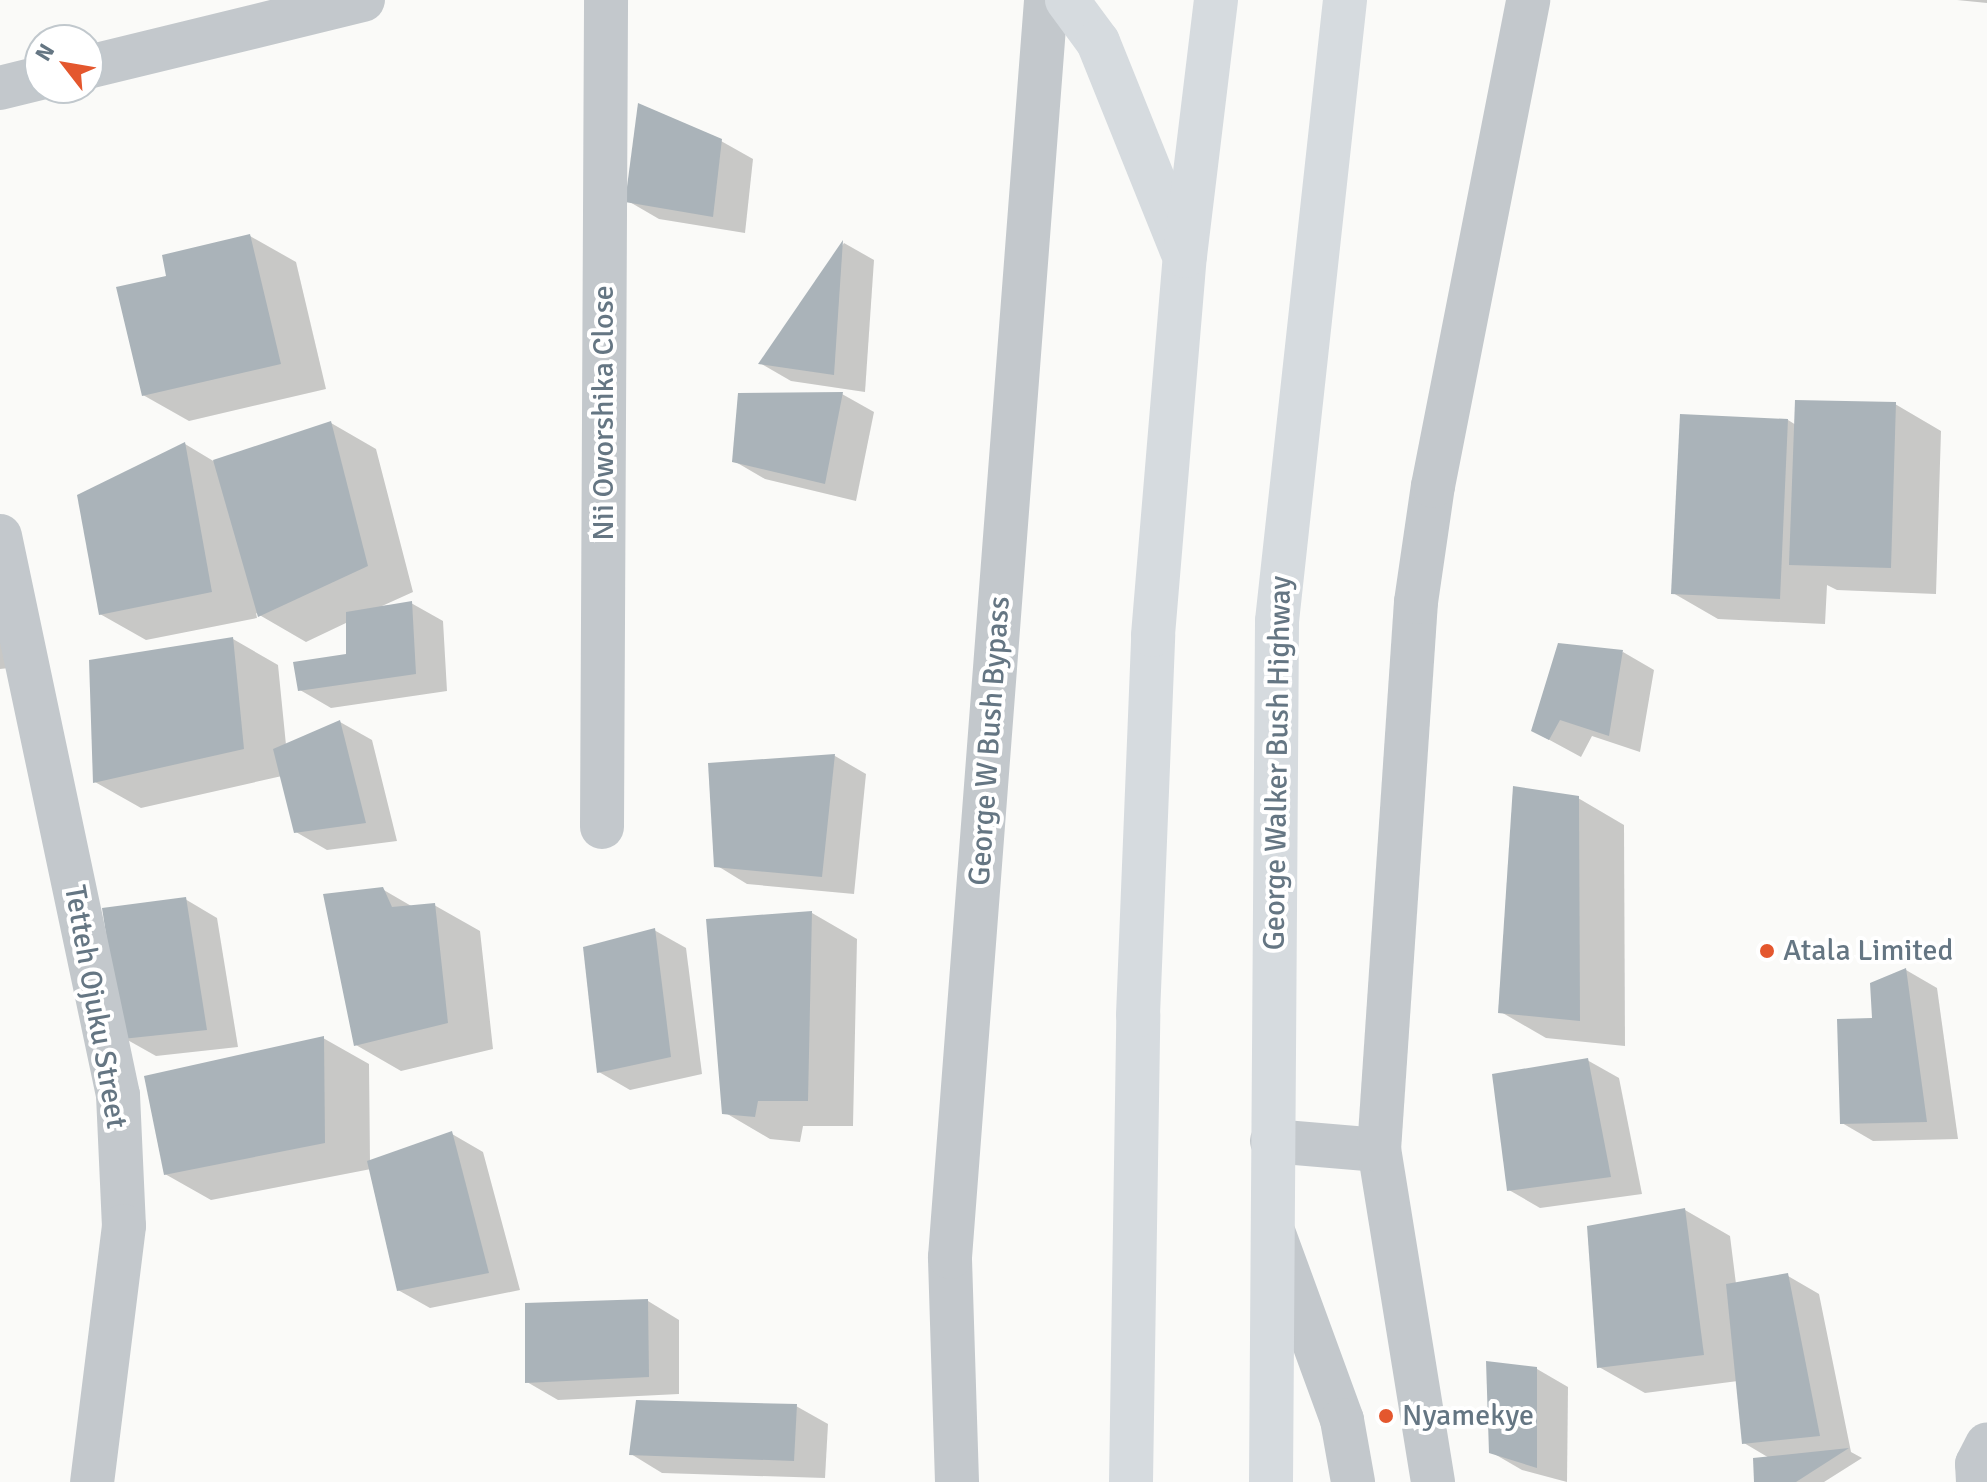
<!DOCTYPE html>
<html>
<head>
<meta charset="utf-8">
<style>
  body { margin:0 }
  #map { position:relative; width:1987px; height:1482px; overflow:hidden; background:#fafaf8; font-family:Signika,sans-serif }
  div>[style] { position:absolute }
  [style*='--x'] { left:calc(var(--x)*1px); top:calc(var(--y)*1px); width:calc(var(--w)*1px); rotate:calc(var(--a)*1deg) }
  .shadow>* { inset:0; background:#0003 }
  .building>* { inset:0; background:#aab3b9 }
  .minor>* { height:44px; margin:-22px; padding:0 22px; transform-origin:22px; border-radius:22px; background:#c3c8cc }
  .highway>* { height:44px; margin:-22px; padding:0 22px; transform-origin:22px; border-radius:22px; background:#d6dbdf }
  .dots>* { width:22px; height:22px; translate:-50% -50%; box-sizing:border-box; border:4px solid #fff; border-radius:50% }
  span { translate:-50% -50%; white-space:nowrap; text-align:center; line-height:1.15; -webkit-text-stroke:8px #fff; paint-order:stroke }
  .street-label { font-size:30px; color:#657683 }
  .poi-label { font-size:30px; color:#657683 }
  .left { translate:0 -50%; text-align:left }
  .north { position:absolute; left:24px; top:24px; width:80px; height:80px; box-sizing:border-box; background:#fff; border:2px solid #c1c8cd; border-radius:50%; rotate:301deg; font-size:22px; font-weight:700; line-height:32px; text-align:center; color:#657683 }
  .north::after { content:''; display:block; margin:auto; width:28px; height:36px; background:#e4572e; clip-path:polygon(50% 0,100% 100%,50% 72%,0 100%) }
</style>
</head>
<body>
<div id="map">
  <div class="shadow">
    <div style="clip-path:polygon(1957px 0,1987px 0,1987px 3px)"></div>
    <div style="clip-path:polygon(721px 141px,753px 159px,745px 233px,659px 219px,628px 201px)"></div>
    <div style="clip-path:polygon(250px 236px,296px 262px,326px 389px,189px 421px,143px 395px,169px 277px)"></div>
    <div style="clip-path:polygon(844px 243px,874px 260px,865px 392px,791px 381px,760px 363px)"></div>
    <div style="clip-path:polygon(842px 394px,874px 412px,856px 501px,765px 479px,734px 461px)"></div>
    <div style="clip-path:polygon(1895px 404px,1941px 431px,1936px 594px,1837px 590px,1827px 585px,1825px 624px,1718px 619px,1673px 593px,1788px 420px,1796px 425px)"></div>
    <div style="clip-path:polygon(331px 423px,376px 449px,413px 592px,382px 606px,411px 603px,443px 621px,447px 691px,331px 708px,300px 690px,348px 656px,348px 622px,306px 642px,256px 613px,257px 618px,146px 640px,100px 614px,185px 444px,215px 462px)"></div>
    <div style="clip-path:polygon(0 588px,18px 667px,0 669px)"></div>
    <div style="clip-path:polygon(233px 639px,278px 665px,286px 745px,340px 722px,372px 740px,397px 841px,327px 850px,296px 832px,282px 776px,141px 808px,95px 782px)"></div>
    <div style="clip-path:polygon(1623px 652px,1654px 670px,1640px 752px,1592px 736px,1581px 757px,1533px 731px)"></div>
    <div style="clip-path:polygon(835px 756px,866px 774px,854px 894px,747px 884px,716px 865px,710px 765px)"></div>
    <div style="clip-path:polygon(1578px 798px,1624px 825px,1625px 1046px,1546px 1038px,1501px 1012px)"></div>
    <div style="clip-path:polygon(382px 889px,413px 907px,434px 905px,480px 931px,493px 1049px,401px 1071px,356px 1045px)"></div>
    <div style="clip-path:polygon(185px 899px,217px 918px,238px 1047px,156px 1056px,124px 1038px)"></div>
    <div style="clip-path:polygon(812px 913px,857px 939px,853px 1126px,803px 1126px,800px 1142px,770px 1139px,724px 1112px)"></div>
    <div style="clip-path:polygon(654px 930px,686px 948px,702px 1074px,630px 1090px,599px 1072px)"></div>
    <div style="clip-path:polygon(1906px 970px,1937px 988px,1958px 1139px,1873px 1141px,1842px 1123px,1874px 1020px)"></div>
    <div style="clip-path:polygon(323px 1038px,369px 1064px,370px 1162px,452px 1134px,483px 1152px,520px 1290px,430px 1308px,398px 1290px,371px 1169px,211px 1200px,165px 1174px)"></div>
    <div style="clip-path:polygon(1587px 1060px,1619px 1078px,1642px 1194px,1540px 1208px,1509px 1190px)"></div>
    <div style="clip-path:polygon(1685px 1210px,1730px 1236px,1736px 1284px,1788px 1276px,1819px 1294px,1851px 1452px,1862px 1458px,1824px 1482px,1756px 1482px,1771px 1459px,1744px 1443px,1738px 1381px,1645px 1393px,1599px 1367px)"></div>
    <div style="clip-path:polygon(648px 1301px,679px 1320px,679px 1394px,558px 1400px,527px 1382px)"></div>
    <div style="clip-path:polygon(1537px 1369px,1568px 1387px,1567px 1482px,1522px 1470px,1491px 1452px)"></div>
    <div style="clip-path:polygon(796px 1406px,828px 1424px,825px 1478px,662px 1473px,631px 1454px)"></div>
  </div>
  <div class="building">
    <div style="clip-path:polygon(638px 103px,722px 139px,713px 217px,625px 202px)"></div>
    <div style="clip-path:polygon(250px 234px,281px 364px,142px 396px,116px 287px,166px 276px,162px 255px)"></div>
    <div style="clip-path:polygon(843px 240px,834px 375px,758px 364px)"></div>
    <div style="clip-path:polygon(843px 392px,825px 484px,732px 462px,738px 393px)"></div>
    <div style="clip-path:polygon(1795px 400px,1896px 402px,1891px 568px,1789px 565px)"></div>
    <div style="clip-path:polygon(1680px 414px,1788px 419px,1780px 599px,1671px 594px)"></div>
    <div style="clip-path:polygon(331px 421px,368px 566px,258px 617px,213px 460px)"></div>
    <div style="clip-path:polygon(185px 442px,212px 592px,99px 615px,77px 495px)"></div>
    <div style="clip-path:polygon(412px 601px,416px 674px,298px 691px,293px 662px,346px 654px,346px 612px)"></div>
    <div style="clip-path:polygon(233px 637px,244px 749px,93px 783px,89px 660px)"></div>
    <div style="clip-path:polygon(1558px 643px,1623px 650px,1609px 736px,1560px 720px,1549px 740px,1531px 731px)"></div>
    <div style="clip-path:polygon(340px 720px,366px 823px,294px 833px,273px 749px)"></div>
    <div style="clip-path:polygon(835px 754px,822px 877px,714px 867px,708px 763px)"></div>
    <div style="clip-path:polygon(1513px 786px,1579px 796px,1580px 1021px,1498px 1013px)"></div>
    <div style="clip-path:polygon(383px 887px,392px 907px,435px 903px,448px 1023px,354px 1046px,323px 894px)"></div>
    <div style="clip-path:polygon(186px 897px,207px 1030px,122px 1039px,102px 908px)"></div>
    <div style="clip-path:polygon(812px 911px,808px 1101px,758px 1101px,755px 1117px,722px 1114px,706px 919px)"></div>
    <div style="clip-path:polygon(655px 928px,671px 1057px,597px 1073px,583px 947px)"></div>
    <div style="clip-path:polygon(1906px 968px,1927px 1122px,1840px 1124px,1837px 1019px,1872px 1018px,1870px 983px)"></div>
    <div style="clip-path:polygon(324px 1036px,325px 1143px,164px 1175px,144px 1076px)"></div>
    <div style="clip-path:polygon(1588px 1058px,1611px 1177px,1507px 1191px,1492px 1074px)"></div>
    <div style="clip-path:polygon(452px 1131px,489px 1273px,397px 1291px,367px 1161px)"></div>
    <div style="clip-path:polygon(1685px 1208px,1704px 1355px,1597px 1368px,1587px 1226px)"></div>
    <div style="clip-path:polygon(1788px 1273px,1820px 1436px,1742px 1444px,1726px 1284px)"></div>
    <div style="clip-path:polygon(648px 1299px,649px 1377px,525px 1383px,525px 1303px)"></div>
    <div style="clip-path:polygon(1486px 1361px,1537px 1367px,1537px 1468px,1489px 1453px)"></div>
    <div style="clip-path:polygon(636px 1400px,797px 1404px,794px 1461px,629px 1455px)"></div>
    <div style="clip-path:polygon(1849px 1448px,1796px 1482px,1754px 1482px,1753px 1458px)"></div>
  </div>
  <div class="minor">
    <div style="--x:88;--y:67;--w:283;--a:-13.7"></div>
    <div style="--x:0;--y:88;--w:41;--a:-14"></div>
    <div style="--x:0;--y:536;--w:571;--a:78.08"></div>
    <div style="--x:118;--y:1095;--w:131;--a:87.4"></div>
    <div style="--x:124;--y:1226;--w:258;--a:97.1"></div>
    <div style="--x:602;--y:827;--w:827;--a:-89.72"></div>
    <div style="--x:1272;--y:1141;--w:107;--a:4.8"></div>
    <div style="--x:1274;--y:1234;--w:198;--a:69.9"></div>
    <div style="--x:1342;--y:1420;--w:63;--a:79.9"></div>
    <div style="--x:957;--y:1482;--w:225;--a:-91.8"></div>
    <div style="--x:950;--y:1257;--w:1261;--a:-85.63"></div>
    <div style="--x:1433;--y:1482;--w:336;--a:-99.2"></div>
    <div style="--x:1379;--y:1150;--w:549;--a:-86.14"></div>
    <div style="--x:1416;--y:602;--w:117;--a:-81.7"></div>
    <div style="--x:1433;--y:486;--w:495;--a:-78.9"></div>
    <div style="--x:1978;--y:1482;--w:18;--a:-93"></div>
    <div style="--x:1977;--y:1464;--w:22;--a:-63"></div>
  </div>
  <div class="highway">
    <div style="--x:1067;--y:0;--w:52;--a:53.6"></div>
    <div style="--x:1098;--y:42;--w:225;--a:68.1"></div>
    <div style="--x:1131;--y:1482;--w:467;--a:-89.1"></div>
    <div style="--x:1138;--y:1015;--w:380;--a:-87.7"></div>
    <div style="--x:1153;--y:635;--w:380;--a:-85.2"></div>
    <div style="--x:1185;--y:256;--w:258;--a:-83.1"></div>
    <div style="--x:1271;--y:1482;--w:861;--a:-89.6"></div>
    <div style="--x:1277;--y:621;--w:625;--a:-83.75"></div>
  </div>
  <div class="dots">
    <div style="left:1767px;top:951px;background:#e4572e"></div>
    <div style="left:1386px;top:1416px;background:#e4572e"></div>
  </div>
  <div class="street-label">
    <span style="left:604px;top:413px;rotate:-90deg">Nii Oworshika Close</span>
    <span style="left:990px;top:741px;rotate:-86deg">George W Bush Bypass</span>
    <span style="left:1278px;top:763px;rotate:-89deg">George Walker Bush Highway</span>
    <span style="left:95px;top:1007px;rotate:80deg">Tetteh Ojuku Street</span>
  </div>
  <div class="poi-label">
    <span class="left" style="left:1783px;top:951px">Atala Limited</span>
    <span class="left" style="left:1402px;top:1416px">Nyamekye</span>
  </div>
  <div class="north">N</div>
</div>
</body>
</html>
